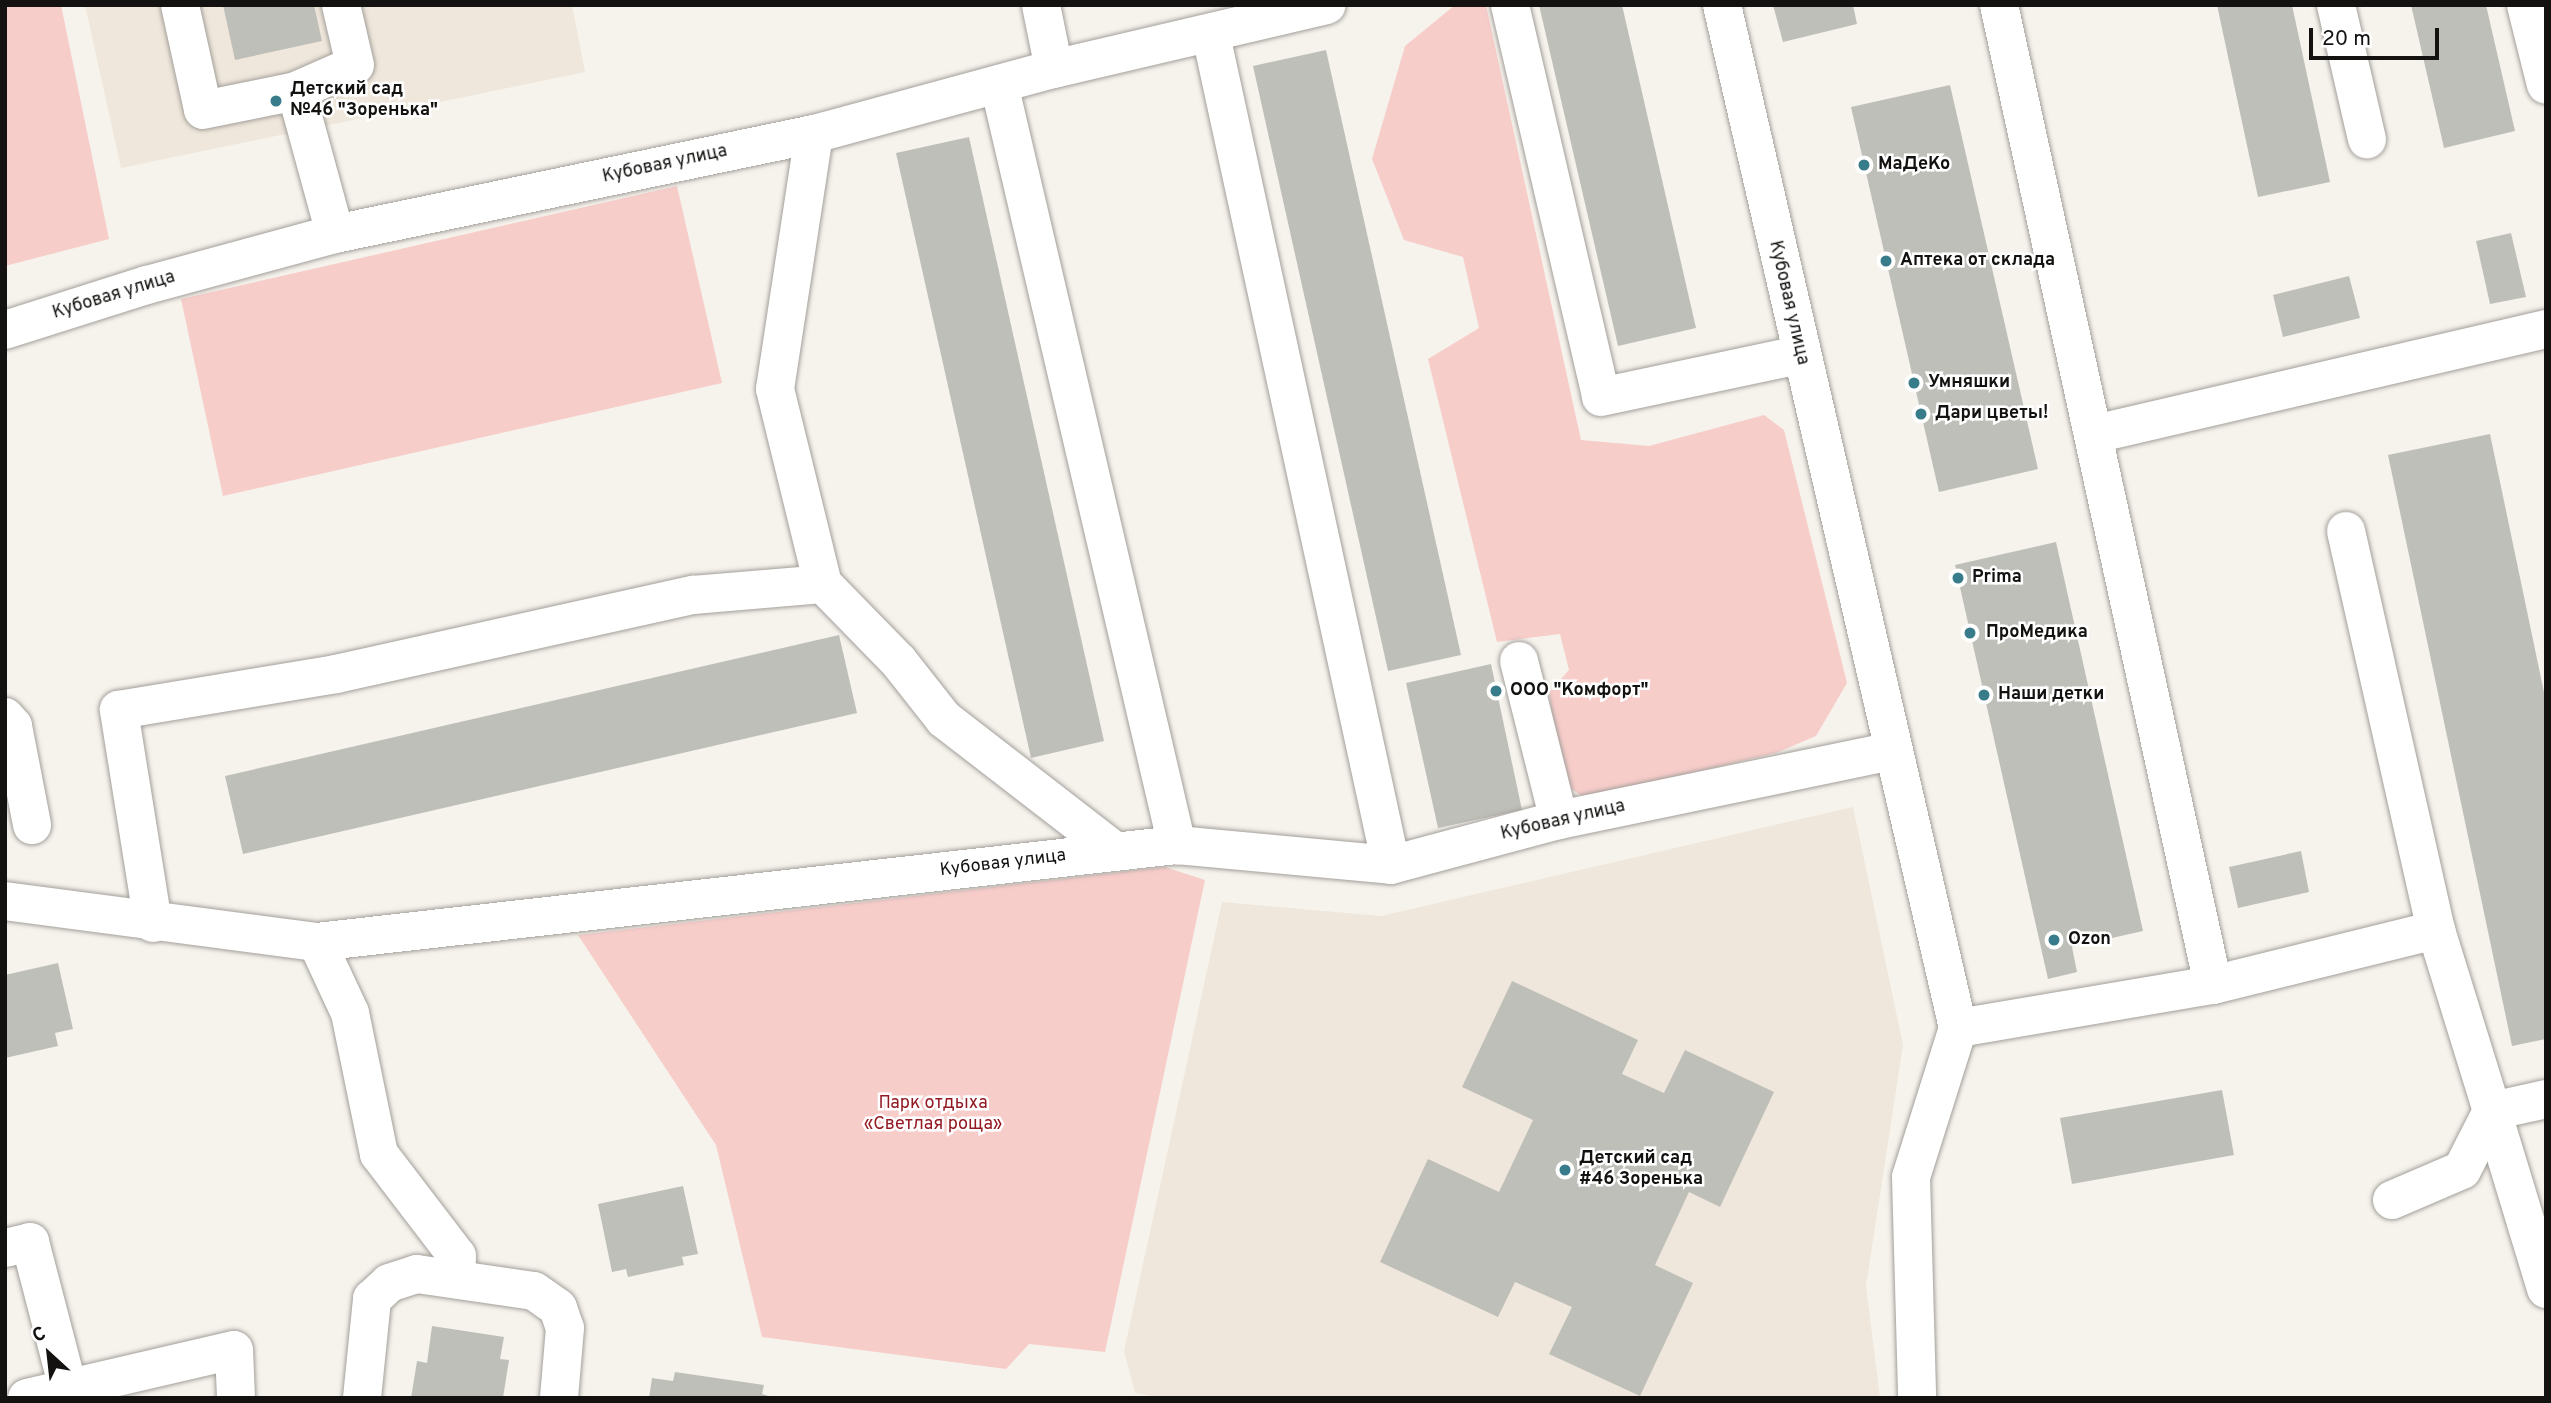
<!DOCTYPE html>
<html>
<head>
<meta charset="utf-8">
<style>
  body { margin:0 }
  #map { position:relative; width:2551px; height:1403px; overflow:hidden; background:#f6f3ed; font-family:Overpass,sans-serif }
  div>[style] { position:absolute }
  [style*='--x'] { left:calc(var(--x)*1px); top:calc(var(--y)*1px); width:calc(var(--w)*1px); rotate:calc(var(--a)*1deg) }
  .built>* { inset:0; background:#efe7db }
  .green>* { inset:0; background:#f7cdca }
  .building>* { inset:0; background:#bfbfb9 }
  .roads { filter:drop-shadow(0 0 2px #a39f9a) drop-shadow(0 0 2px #a39f9a) }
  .minor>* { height:38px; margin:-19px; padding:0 19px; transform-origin:19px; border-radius:19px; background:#fff }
  .dots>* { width:19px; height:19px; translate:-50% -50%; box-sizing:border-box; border:4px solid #fff; border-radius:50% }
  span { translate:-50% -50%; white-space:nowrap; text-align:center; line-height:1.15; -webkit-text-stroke:5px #fff; paint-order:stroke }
  .poi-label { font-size:18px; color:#131210; font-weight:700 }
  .left { translate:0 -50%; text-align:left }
  .street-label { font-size:18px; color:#131210 }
  .park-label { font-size:18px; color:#931a22 }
  .frame { position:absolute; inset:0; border:7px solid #131210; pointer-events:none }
  .north { position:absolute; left:14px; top:1319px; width:70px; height:70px; -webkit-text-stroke:5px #fff; paint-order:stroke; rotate:333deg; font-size:19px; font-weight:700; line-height:28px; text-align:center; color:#131210 }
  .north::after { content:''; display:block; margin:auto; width:24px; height:32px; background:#131210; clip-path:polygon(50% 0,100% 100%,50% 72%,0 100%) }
  .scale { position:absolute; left:2309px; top:28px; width:130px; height:32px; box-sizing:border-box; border:4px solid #131210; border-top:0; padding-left:9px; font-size:21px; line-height:24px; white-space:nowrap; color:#131210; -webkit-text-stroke:5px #fff; paint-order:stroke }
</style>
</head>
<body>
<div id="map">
  <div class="built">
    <div style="clip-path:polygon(85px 5px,572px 5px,585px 72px,121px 168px)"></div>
    <div style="clip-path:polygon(1853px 807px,1903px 1045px,1866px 1286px,1880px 1398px,1164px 1398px,1135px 1393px,1124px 1351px,1222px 902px,1381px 916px)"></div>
  </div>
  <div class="green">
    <div style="clip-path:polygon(5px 5px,61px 5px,109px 239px,5px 266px)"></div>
    <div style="clip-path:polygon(1455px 5px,1486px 5px,1581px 440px,1649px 446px,1764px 415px,1784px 430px,1847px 683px,1816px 736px,1776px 753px,1585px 798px,1561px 782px,1549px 692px,1569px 670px,1560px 634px,1497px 642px,1428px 359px,1479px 328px,1463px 257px,1404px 240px,1372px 159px,1405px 46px)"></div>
    <div style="clip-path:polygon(677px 186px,722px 383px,223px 496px,181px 299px)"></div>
    <div style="clip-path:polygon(1165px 867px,1205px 880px,1105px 1352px,1029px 1344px,1006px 1369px,762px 1337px,716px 1145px,578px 935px)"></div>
  </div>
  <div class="building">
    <div style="clip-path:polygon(223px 5px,314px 5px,322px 41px,235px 60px)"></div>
    <div style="clip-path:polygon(1539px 5px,1622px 5px,1696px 328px,1618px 346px)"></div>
    <div style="clip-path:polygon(1773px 5px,1853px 5px,1857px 24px,1783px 42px)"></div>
    <div style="clip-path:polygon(2217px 5px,2292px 5px,2330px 182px,2258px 197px)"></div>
    <div style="clip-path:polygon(2411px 5px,2486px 5px,2515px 131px,2444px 148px)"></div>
    <div style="clip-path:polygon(1326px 50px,1461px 655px,1388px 671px,1253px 66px)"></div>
    <div style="clip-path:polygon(1950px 85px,2038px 469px,1939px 492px,1851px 107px)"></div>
    <div style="clip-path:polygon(969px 137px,1104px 741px,1031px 758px,896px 153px)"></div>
    <div style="clip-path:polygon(2511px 233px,2526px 297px,2490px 304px,2476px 241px)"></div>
    <div style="clip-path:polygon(2349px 276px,2360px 318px,2283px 337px,2273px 295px)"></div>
    <div style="clip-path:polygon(2490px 434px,2546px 702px,2546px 1039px,2512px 1046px,2388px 455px)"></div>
    <div style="clip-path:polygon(2056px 542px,2143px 931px,2072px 947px,2077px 972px,2048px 979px,1955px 565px)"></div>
    <div style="clip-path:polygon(839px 635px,857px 713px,243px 854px,225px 776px)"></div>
    <div style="clip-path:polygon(1491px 664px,1522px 810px,1438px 828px,1406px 683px)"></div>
    <div style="clip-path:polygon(2301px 851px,2309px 892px,2238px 908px,2229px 867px)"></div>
    <div style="clip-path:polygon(58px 963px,73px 1029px,55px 1033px,58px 1046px,5px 1058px,5px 975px)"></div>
    <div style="clip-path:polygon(1512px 981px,1638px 1040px,1622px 1074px,1664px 1093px,1685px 1050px,1774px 1092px,1720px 1207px,1689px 1192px,1655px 1265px,1693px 1283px,1640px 1396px,1549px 1354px,1572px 1307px,1515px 1282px,1498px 1317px,1380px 1262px,1428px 1159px,1499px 1192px,1533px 1120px,1462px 1087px)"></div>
    <div style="clip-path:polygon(2222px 1090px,2234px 1155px,2072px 1184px,2060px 1118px)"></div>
    <div style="clip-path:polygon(683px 1186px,698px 1254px,682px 1257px,684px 1265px,628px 1277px,626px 1269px,612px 1272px,598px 1204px)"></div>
    <div style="clip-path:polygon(432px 1326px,504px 1337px,500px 1359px,509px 1360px,503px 1398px,411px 1398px,417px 1361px,427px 1363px)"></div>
    <div style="clip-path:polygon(675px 1372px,764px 1385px,762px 1394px,775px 1398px,649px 1398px,652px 1378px,673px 1381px)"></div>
  </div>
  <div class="roads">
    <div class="minor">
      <div style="--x:180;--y:5;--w:107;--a:77.6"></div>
      <div style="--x:203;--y:110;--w:95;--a:-11.5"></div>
      <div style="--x:296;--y:91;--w:64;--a:-23.8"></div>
      <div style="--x:355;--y:65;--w:62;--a:-103.1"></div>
      <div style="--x:1041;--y:5;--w:65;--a:78.5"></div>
      <div style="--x:1510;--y:5;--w:402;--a:76.9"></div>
      <div style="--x:1601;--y:397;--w:202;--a:-12"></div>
      <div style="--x:1722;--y:5;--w:1050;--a:77.01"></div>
      <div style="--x:1958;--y:1028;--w:156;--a:107.5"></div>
      <div style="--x:1911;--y:1177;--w:221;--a:88.4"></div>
      <div style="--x:1999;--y:5;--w:1003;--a:77.68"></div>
      <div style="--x:2336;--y:5;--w:138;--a:77"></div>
      <div style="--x:2526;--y:5;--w:82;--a:76"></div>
      <div style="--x:1211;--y:35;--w:849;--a:77.76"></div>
      <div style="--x:999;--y:84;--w:782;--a:76.84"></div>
      <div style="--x:296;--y:91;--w:148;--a:74.7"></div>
      <div style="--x:814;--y:134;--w:258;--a:98.7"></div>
      <div style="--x:775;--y:389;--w:201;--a:76.2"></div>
      <div style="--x:5;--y:330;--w:149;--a:-17.6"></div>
      <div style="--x:147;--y:285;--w:195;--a:-15.2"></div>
      <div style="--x:335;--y:234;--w:489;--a:-11.8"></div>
      <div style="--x:814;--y:134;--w:249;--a:-15.2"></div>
      <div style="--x:1054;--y:69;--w:280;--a:-13.2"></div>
      <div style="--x:2095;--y:434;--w:463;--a:-13.1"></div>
      <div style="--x:2346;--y:531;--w:409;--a:77.3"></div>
      <div style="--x:1519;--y:661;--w:164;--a:75.9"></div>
      <div style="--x:5;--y:717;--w:12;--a:48"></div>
      <div style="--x:13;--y:726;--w:101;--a:79.1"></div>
      <div style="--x:5;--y:901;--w:315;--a:7.5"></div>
      <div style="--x:317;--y:942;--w:865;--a:-6.44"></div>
      <div style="--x:1177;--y:845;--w:215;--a:5.3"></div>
      <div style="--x:1391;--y:865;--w:174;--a:-15"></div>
      <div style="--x:1559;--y:820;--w:341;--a:-11.7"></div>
      <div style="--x:153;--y:923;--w:216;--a:-99.1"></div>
      <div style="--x:119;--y:710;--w:220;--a:-9.4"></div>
      <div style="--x:336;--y:674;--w:366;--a:-12.5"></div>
      <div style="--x:693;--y:595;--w:130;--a:-4.8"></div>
      <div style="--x:823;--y:584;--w:109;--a:45.7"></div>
      <div style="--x:899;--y:662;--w:73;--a:51.7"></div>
      <div style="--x:944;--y:719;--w:216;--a:37.7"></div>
      <div style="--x:317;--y:942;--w:78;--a:65.1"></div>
      <div style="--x:350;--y:1013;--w:144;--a:78.4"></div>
      <div style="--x:379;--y:1154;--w:128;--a:52.6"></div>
      <div style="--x:457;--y:1256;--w:23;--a:92"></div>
      <div style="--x:1958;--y:1028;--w:259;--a:-9.6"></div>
      <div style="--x:2213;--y:985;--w:230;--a:-13.9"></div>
      <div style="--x:2436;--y:930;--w:189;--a:72.8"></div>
      <div style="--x:2492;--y:1111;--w:55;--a:-12.5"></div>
      <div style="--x:2392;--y:1200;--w:76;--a:-23.2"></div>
      <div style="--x:2462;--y:1170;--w:66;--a:-63"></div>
      <div style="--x:2492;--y:1111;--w:186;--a:73.1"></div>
      <div style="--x:5;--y:1248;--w:26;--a:-13"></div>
      <div style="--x:30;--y:1242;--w:151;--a:75.4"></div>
      <div style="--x:27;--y:1398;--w:212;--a:-13.1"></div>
      <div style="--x:234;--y:1350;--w:48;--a:87.6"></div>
      <div style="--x:362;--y:1398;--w:100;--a:-84.2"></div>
      <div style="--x:372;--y:1299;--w:23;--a:-43"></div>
      <div style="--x:389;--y:1283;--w:29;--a:-18"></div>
      <div style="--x:417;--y:1274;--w:118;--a:8.3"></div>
      <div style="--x:534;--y:1291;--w:29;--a:35"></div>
      <div style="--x:558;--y:1308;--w:21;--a:71"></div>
      <div style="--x:565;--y:1328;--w:70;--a:94.9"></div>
    </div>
  </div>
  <div class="dots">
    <div style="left:276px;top:101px;background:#387b8b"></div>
    <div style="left:1864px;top:165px;background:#387b8b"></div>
    <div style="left:1886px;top:261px;background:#387b8b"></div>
    <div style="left:1914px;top:383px;background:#387b8b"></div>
    <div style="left:1921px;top:414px;background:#387b8b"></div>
    <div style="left:1958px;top:578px;background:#387b8b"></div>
    <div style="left:1970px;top:633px;background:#387b8b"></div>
    <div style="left:1496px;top:691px;background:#387b8b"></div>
    <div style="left:1984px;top:695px;background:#387b8b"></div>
    <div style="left:2054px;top:940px;background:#387b8b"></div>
    <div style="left:1565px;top:1170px;background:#387b8b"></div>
  </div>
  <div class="poi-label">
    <span class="left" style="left:290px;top:101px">Детский сад<br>№46 "Зоренька"</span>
    <span class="left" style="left:1878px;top:165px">МаДеКо</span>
    <span class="left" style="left:1900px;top:261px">Аптека от склада</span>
    <span class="left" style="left:1928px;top:383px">Умняшки</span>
    <span class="left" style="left:1935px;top:414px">Дари цветы!</span>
    <span class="left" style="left:1972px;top:578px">Prima</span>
    <span class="left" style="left:1986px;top:633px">ПроМедика</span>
    <span class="left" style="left:1510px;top:691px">ООО "Комфорт"</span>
    <span class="left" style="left:1998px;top:695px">Наши детки</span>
    <span class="left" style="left:2068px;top:940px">Ozon</span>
    <span class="left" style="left:1579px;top:1170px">Детский сад<br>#46 Зоренька</span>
  </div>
  <div class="street-label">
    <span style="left:665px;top:165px;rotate:-12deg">Кубовая улица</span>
    <span style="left:114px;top:296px;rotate:-17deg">Кубовая улица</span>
    <span style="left:1788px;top:303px;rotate:77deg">Кубовая улица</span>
    <span style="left:1563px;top:821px;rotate:-13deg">Кубовая улица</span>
    <span style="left:1003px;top:864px;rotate:-7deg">Кубовая улица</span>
  </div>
  <div class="park-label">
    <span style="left:933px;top:1115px">Парк отдыха<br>«Светлая роща»</span>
  </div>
  <div class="frame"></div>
  <div class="north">С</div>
  <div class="scale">20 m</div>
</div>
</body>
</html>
